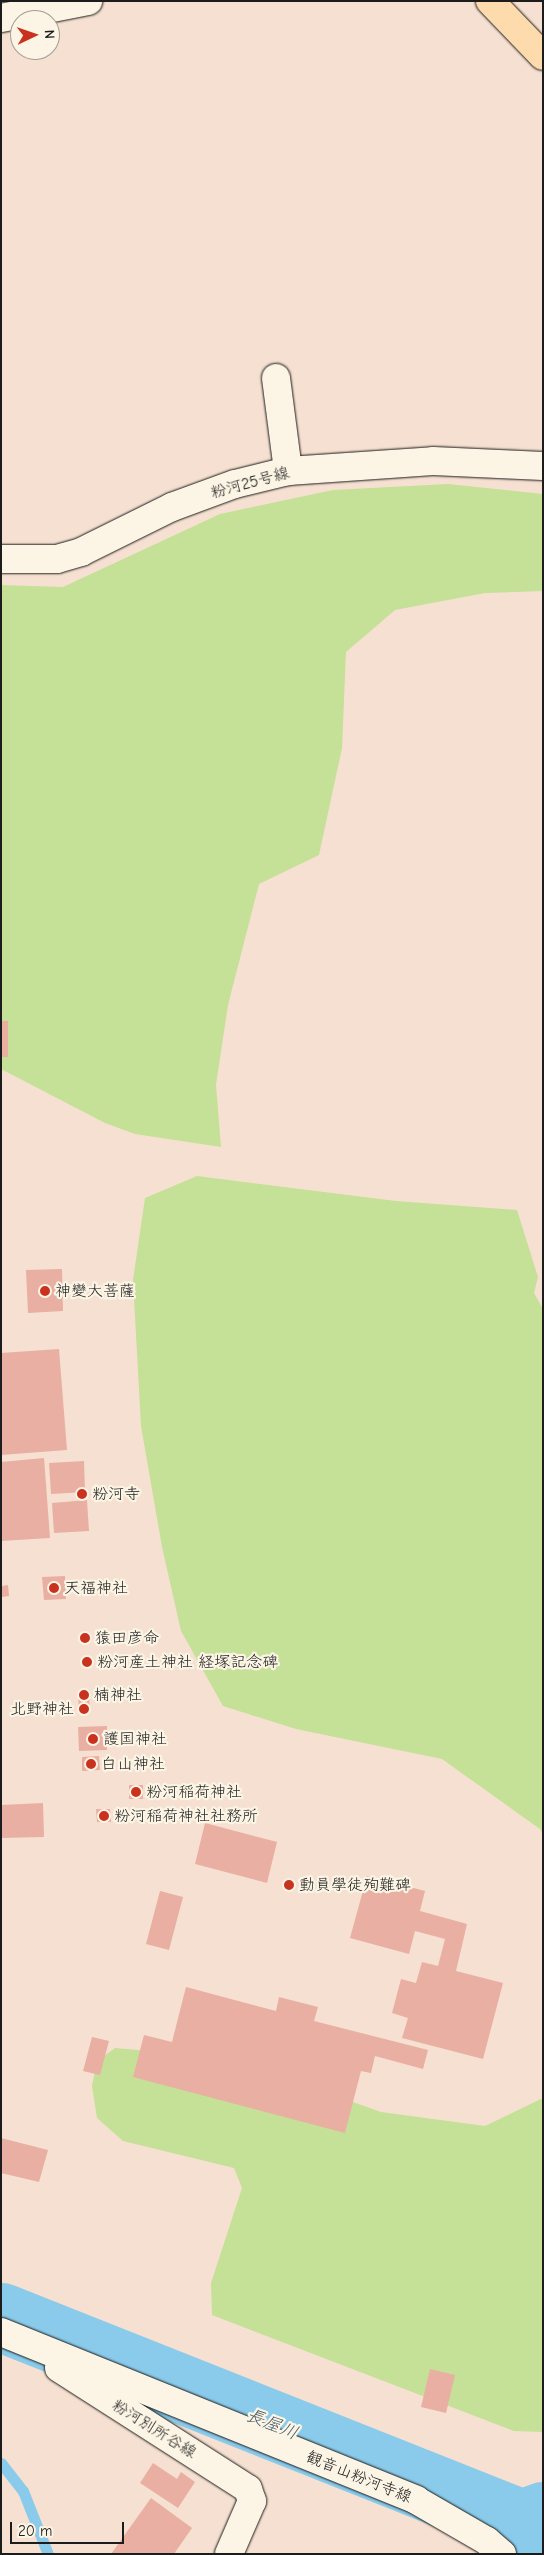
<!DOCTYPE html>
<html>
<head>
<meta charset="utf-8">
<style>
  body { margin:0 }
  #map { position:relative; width:544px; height:2555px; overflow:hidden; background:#f6e0d1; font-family:"Comic Neue","Klee One",sans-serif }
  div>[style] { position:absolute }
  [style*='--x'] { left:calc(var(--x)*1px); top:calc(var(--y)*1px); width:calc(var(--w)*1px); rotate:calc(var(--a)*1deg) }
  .green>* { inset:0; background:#c5e097 }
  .stream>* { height:11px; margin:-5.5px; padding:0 5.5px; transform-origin:5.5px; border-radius:5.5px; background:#8acbeb }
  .river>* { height:69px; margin:-34.5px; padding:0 34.5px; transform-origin:34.5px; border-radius:34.5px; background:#8acbeb }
  .building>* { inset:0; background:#e9afa3 }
  .roads { filter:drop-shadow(0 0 1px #1c1c1c) drop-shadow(0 0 1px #1c1c1c) }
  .minor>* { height:28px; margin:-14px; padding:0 14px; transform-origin:14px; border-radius:14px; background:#fcf5e5 }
  .major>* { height:28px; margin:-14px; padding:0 14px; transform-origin:14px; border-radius:14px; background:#fedbac }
  .dots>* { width:14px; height:14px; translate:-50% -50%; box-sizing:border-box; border:2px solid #fcf5e5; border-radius:50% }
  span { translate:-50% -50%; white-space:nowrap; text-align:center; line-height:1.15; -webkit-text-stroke:4.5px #fcf5e5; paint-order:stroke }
  .street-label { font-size:16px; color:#1c1c1c }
  .poi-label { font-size:16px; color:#1c1c1c }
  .left { translate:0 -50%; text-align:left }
  .right { translate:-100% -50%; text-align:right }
  .water-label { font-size:18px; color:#425964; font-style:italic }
  .frame { position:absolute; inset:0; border:2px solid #1c1c1c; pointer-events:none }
  .north { position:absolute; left:10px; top:10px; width:50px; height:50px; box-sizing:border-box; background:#fcf5e5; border:1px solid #a29e95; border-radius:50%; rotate:87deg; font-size:14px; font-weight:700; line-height:20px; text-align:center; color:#1c1c1c }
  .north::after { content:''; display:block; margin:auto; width:18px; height:22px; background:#c8321e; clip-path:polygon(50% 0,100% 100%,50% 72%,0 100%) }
  .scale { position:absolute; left:10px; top:2522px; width:114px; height:22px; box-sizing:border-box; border:2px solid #1c1c1c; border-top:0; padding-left:6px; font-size:15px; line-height:18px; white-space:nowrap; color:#1c1c1c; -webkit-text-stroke:4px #fcf5e5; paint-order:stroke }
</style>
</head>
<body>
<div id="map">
  <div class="green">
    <div style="clip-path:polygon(448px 484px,543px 494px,543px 591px,485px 593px,395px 610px,346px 652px,342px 748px,319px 855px,259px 884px,228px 1005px,216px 1085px,221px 1147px,135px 1134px,105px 1123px,1px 1069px,1px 585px,63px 587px,220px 514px,333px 490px)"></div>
    <div style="clip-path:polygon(197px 1176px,396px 1201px,517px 1210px,538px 1277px,534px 1293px,543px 1309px,543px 1834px,540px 1829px,442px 1759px,296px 1729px,223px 1706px,181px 1631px,162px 1547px,141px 1426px,133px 1280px,145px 1198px)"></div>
    <div style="clip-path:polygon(115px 2048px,160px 2052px,274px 2074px,381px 2112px,485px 2126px,543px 2098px,543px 2432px,514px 2431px,212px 2315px,211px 2283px,242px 2188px,234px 2168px,123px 2141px,97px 2118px,92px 2086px,97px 2061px)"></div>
  </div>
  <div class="stream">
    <div style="--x:1;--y:2463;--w:36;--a:52"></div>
    <div style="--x:23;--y:2491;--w:68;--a:68.4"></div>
  </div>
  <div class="river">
    <div style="--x:1;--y:2317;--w:561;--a:21.67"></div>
    <div style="--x:522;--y:2524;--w:22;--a:-21"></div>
  </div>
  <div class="building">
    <div style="clip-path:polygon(1px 1021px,8px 1021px,8px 1057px,1px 1057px)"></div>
    <div style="clip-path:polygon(62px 1269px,63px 1311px,28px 1313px,26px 1270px)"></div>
    <div style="clip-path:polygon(59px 1349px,67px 1450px,1px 1455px,1px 1353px)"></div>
    <div style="clip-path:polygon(44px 1458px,50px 1538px,1px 1541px,1px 1462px)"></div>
    <div style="clip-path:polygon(84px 1461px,85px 1492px,51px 1494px,49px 1463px)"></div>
    <div style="clip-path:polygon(87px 1500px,89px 1531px,54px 1533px,52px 1503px)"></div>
    <div style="clip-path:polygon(65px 1576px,66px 1599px,44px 1600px,42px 1577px)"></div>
    <div style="clip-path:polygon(8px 1585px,9px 1596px,2px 1597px,2px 1586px)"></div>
    <div style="clip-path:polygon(78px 1692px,89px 1692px,90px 1713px,79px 1713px)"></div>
    <div style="clip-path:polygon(107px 1726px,107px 1750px,79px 1751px,78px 1727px)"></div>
    <div style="clip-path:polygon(99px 1756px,100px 1770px,82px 1771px,82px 1757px)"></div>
    <div style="clip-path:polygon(129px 1785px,143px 1785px,143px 1799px,129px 1799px)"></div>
    <div style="clip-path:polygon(43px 1803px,44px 1837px,1px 1838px,1px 1805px)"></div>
    <div style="clip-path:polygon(96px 1809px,110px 1809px,111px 1822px,97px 1822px)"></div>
    <div style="clip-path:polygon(205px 1823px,277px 1842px,267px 1883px,195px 1864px)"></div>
    <div style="clip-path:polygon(367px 1876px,425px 1891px,420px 1911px,467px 1924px,456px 1971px,503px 1983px,483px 2059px,402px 2038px,408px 2018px,392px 2013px,401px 1979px,416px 1983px,422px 1962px,438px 1966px,445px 1939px,415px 1931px,409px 1954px,350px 1938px)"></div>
    <div style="clip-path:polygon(160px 1891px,183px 1897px,169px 1950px,146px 1944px)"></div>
    <div style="clip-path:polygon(186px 1987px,276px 2011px,279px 1997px,318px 2007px,314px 2021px,428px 2050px,423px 2069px,375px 2056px,371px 2073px,361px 2071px,345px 2133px,133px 2077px,144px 2035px,172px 2042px)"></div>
    <div style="clip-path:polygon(92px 2037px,109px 2041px,100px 2075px,83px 2071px)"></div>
    <div style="clip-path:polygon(1px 2138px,48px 2150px,39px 2182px,1px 2173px)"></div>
    <div style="clip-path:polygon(430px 2369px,455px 2375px,446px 2413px,421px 2407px)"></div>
    <div style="clip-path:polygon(153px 2463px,177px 2479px,181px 2472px,195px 2482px,178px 2508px,140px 2483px)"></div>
    <div style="clip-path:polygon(151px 2498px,192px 2528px,174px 2554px,111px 2554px)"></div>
  </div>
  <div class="roads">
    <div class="minor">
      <div style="--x:1;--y:18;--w:89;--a:-11.1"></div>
      <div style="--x:276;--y:378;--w:94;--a:82.6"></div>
      <div style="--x:1;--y:559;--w:56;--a:0"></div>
      <div style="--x:57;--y:559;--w:25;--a:-16"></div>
      <div style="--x:81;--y:552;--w:102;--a:-26.3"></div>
      <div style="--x:172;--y:507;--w:67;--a:-20.1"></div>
      <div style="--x:235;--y:484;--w:55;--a:-13.8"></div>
      <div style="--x:288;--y:471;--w:145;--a:-3.9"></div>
      <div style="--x:433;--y:461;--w:110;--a:2.6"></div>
      <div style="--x:1;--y:2332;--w:448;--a:22"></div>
      <div style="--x:416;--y:2500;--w:82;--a:30"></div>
      <div style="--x:487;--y:2541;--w:20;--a:41"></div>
      <div style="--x:59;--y:2368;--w:224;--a:32.6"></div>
      <div style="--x:248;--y:2489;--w:13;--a:72"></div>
      <div style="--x:252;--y:2501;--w:58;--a:113.5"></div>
    </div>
    <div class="major">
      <div style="--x:490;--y:1;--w:76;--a:46.1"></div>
    </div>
  </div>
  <div class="dots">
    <div style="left:45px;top:1291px;background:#c8321e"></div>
    <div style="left:82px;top:1494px;background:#c8321e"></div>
    <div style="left:54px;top:1588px;background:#c8321e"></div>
    <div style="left:85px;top:1638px;background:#c8321e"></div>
    <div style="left:87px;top:1662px;background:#c8321e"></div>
    <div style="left:84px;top:1695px;background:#c8321e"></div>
    <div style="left:84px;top:1709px;background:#c8321e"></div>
    <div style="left:93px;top:1739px;background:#c8321e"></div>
    <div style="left:91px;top:1764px;background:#c8321e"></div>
    <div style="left:136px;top:1792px;background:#c8321e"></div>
    <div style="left:104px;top:1816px;background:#c8321e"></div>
    <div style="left:289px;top:1885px;background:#c8321e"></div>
  </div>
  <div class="street-label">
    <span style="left:250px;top:483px;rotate:-15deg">粉河25号線</span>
    <span style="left:154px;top:2429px;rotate:32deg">粉河別所谷線</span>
    <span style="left:359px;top:2477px;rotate:22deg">観音山粉河寺線</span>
  </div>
  <div class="poi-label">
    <span class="left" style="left:55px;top:1291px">神變大菩薩</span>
    <span class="left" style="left:92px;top:1494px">粉河寺</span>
    <span class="left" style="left:64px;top:1588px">天福神社</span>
    <span class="left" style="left:95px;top:1638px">猿田彦命</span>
    <span class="left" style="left:97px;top:1662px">粉河産土神社 経塚記念碑</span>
    <span class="left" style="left:94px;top:1695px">楠神社</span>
    <span class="right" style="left:74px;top:1709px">北野神社</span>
    <span class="left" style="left:103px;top:1739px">護国神社</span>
    <span class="left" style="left:101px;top:1764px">白山神社</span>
    <span class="left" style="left:146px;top:1792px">粉河稲荷神社</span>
    <span class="left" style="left:114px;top:1816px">粉河稲荷神社社務所</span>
    <span class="left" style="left:299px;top:1885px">動員學徒殉難碑</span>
  </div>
  <div class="water-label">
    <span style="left:272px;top:2425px;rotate:22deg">長屋川</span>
  </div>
  <div class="frame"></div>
  <div class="north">N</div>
  <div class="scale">20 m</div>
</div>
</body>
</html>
